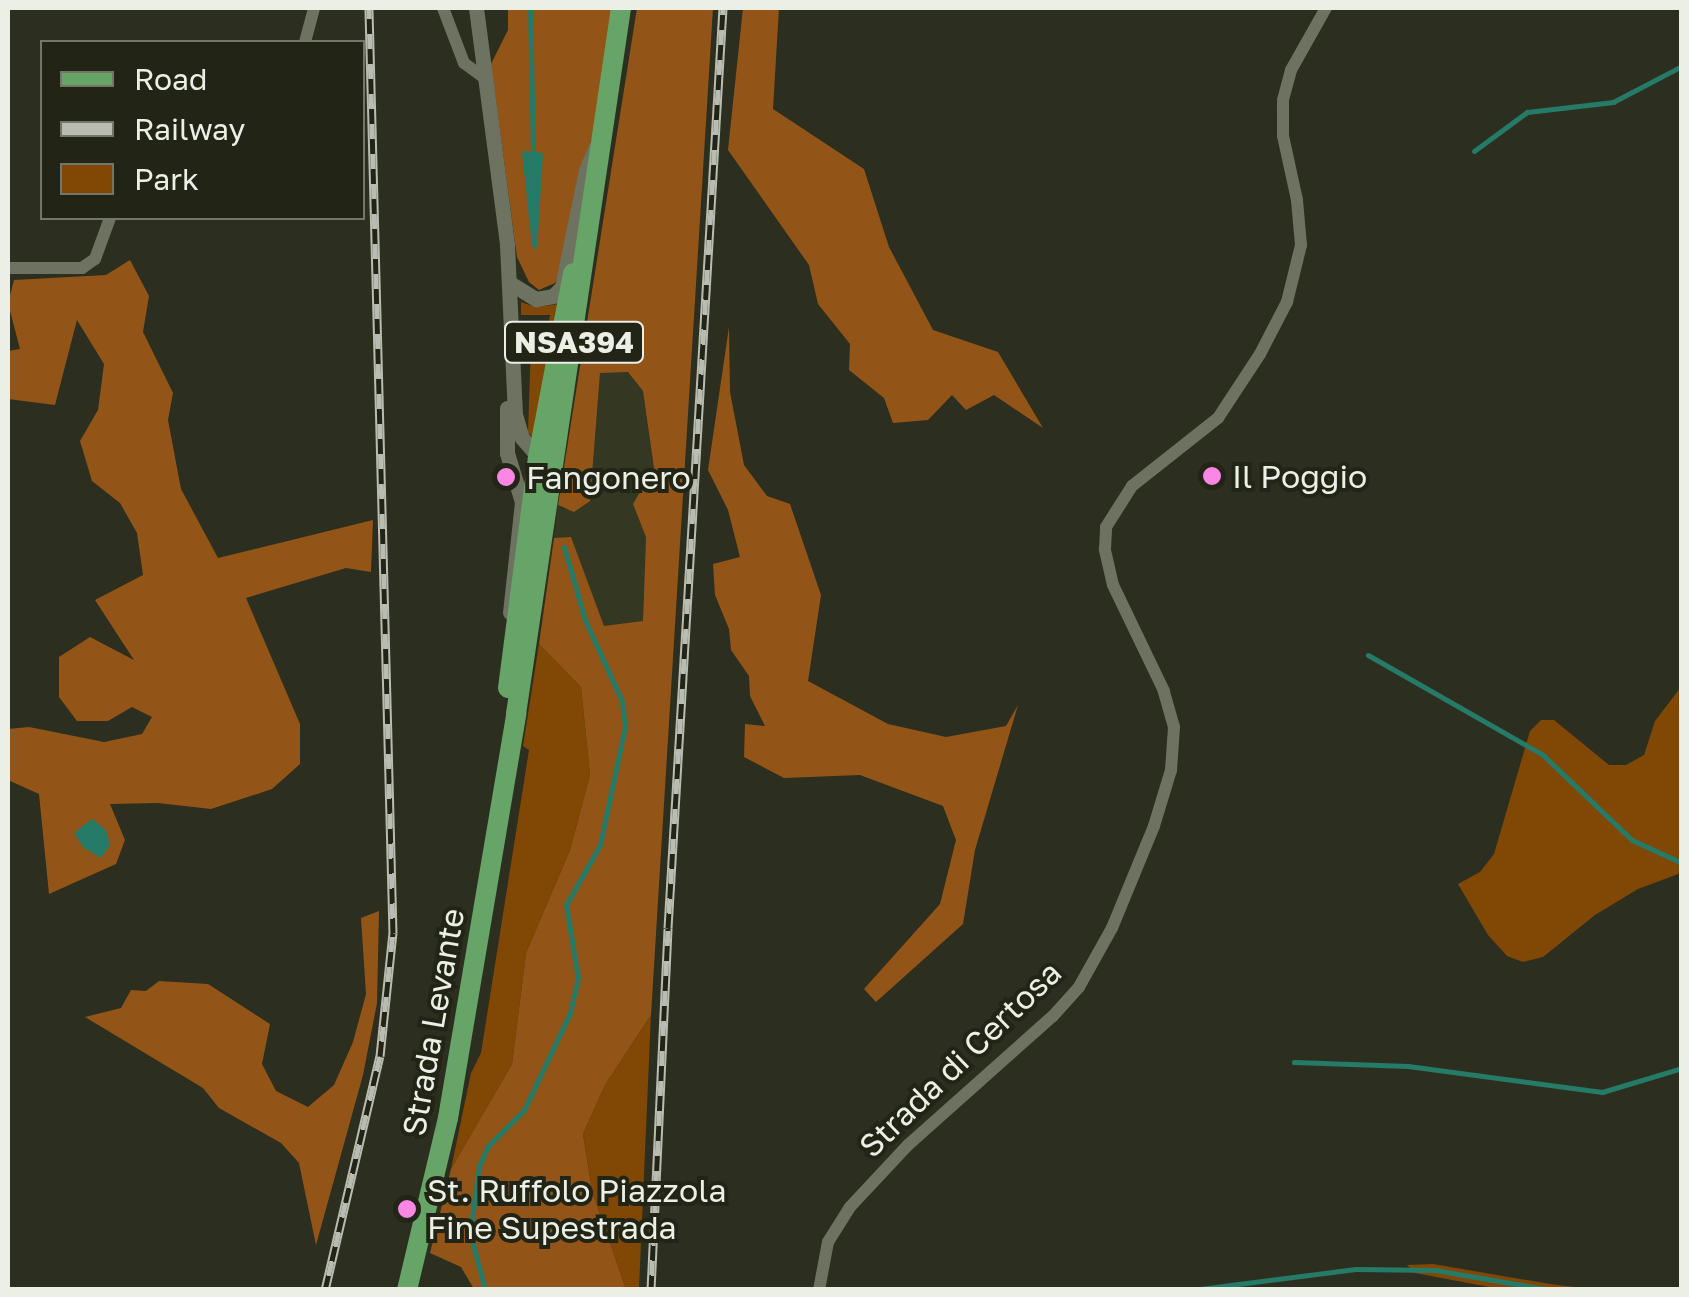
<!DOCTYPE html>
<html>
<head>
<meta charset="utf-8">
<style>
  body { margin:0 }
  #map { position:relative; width:1689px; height:1297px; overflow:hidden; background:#2c2f1f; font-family:"Golos Text",sans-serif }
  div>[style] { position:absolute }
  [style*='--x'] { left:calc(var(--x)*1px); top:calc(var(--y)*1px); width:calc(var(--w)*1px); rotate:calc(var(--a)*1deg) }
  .built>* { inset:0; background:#343822 }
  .green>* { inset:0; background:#804705 }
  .forest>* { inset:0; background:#925517 }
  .water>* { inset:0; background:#257b67 }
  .stream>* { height:5px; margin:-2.5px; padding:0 2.5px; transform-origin:2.5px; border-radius:2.5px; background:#257b67 }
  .minor>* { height:12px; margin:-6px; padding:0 6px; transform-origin:6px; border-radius:6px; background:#6e7260 }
  .tertiary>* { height:15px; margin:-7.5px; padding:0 7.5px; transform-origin:7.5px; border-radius:7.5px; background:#6e7260 }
  .primary>* { height:20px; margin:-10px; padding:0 10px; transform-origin:10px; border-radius:10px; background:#67a468 }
  .rail>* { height:9px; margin-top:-4.5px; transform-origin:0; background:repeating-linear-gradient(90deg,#222516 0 15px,#b9bcb0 0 30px); box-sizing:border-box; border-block:2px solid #b9bcb0 }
  .dots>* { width:28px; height:28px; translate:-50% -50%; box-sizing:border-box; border:5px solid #222516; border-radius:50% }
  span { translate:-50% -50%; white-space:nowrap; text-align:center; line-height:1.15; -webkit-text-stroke:8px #222516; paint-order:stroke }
  .shield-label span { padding:2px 8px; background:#222516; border:2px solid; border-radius:8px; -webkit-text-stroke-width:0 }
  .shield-label { font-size:30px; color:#ecefe5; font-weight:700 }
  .poi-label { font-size:32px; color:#ecefe5 }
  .left { translate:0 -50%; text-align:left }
  .street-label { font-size:32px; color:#ecefe5 }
  .frame { position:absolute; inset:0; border:10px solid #ecefe5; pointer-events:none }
  .legend { position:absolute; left:40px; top:40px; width:325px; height:180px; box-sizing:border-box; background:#222516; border:2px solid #737669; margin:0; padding:12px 18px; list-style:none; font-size:30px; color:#ecefe5 }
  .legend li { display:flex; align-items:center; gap:20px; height:50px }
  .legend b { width:50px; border:2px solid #737669 }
</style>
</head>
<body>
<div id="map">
  <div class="built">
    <div style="clip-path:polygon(600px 372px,628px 372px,643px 391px,654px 468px,633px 504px,646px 537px,643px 622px,604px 626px,571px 538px,554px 538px,558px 505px,563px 510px,590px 501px)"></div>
  </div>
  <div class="green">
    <div style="clip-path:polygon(521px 302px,535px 307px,559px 304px,537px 443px,528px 432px,531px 343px,546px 344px,550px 315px,521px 315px)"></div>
    <div style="clip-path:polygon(539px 644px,581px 687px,590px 775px,570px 850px,526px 953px,512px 1064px,451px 1169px,471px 1073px,481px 1053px,529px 750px,523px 746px)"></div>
    <div style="clip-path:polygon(1681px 687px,1681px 873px,1638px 889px,1595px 915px,1543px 957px,1523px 962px,1507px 956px,1488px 935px,1458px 884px,1480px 872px,1494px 854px,1530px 731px,1541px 720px,1554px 720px,1609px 765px,1626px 765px,1644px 755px,1655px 721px)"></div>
    <div style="clip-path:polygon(651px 1015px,639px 1289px,626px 1289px,592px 1191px,583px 1134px,605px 1085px)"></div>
    <div style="clip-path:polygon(1433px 1264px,1550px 1284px,1591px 1289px,1500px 1289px,1415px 1273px,1407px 1265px)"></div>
  </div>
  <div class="forest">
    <div style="clip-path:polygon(508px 8px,612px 8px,593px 136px,584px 158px,560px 272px,555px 283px,539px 290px,529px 282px,517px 257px,491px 64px,508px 30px)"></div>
    <div style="clip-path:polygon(637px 8px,713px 8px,651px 1015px,605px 1085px,583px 1134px,592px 1191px,626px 1289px,474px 1289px,461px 1267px,430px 1253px,451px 1169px,512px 1064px,526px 953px,570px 850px,590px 775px,581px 687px,539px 644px,554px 538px,571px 537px,604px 626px,643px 621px,646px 537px,633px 504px,654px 468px,643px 391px,628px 372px,600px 373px,590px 501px,574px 512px,558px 505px)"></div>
    <div style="clip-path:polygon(743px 8px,779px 8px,773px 109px,864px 169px,889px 247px,933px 330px,998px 352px,1043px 428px,994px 395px,966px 410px,952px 395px,928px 420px,893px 423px,884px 398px,849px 370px,850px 344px,818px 304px,809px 265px,728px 150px)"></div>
    <div style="clip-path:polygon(130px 260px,149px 296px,143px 332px,173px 393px,168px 420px,181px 489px,218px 558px,373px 520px,371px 572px,346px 568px,246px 598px,300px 724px,300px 764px,272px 789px,211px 809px,158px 803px,110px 804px,125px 840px,116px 864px,49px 894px,39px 794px,8px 780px,8px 729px,29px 727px,104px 742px,142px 734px,152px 717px,132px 707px,108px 721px,77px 721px,59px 697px,59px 657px,90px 637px,134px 660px,95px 600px,143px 575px,137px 533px,120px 503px,92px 481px,80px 441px,98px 410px,104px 364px,77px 320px,55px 405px,8px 399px,8px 351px,20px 349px,8px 303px,14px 280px,106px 275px)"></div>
    <div style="clip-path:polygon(729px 327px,730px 392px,744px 465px,767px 496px,790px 504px,821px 595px,808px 681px,888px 724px,946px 737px,1006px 726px,1018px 705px,975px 850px,963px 924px,876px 1002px,864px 989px,940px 904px,956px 840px,943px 806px,860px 775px,784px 778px,744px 757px,745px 724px,765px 726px,750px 696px,749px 676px,731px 650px,729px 629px,715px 595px,713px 564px,740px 557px,728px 510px,708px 470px)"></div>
    <div style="clip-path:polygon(379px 911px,377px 1003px,363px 1075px,316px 1245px,299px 1163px,281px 1143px,219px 1108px,203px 1088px,85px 1017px,121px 1008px,131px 990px,146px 991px,159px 981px,208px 984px,270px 1024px,262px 1064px,276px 1091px,308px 1107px,334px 1085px,353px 1042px,366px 994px,361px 918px)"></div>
  </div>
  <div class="water">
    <div style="clip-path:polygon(522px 151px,543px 153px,537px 250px,532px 246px)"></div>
    <div style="clip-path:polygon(92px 819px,106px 830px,110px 845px,101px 858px,84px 848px,74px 833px)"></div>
  </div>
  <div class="stream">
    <div style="--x:530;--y:8;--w:149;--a:88.8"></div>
    <div style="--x:1474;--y:151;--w:66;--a:-36.3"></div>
    <div style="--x:1527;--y:112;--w:87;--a:-6.6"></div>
    <div style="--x:1613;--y:102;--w:78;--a:-27.6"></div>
    <div style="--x:1368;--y:655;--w:202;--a:29.7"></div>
    <div style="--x:1543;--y:755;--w:123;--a:43.7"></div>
    <div style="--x:1632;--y:840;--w:55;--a:24.7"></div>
    <div style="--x:1294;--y:1062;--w:114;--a:2"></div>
    <div style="--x:1408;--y:1066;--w:196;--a:7.6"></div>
    <div style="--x:1602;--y:1092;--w:84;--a:-16.7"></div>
    <div style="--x:485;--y:1290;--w:59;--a:-104.7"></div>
    <div style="--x:470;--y:1233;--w:68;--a:-82.3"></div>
    <div style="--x:479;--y:1166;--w:22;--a:-66"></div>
    <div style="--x:488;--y:1146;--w:51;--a:-45"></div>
    <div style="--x:524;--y:1110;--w:107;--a:-64.6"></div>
    <div style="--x:570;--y:1013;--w:36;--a:-77"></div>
    <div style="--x:578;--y:978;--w:74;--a:-99.3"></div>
    <div style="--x:566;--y:905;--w:69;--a:-60.5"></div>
    <div style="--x:600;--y:845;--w:122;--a:-78.1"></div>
    <div style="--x:625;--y:726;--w:25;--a:-97"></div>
    <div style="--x:622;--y:701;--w:89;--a:-114.6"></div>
    <div style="--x:585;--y:620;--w:76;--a:-106"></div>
    <div style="--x:1192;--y:1290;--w:165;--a:-7.3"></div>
    <div style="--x:1356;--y:1269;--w:79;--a:0.7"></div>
    <div style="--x:1435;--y:1270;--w:118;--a:9.8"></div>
    <div style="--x:1681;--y:1290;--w:1;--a:-45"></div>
  </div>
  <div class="minor">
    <div style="--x:443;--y:8;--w:59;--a:69.1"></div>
    <div style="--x:464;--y:63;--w:26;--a:36"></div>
    <div style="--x:305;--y:42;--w:35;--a:-75"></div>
    <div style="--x:8;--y:268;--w:74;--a:0"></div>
    <div style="--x:82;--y:268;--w:16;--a:-35"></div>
    <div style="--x:95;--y:259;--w:44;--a:-69.9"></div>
    <div style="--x:819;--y:1290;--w:49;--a:-79.4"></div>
    <div style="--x:828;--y:1242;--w:41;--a:-57.8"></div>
    <div style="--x:850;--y:1207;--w:85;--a:-46.9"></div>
    <div style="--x:908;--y:1145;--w:194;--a:-41.7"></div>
    <div style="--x:1053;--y:1016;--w:39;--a:-48"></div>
    <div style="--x:1079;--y:987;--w:68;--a:-60.8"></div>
    <div style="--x:1112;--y:928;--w:110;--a:-67.6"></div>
    <div style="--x:1154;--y:826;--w:59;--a:-73.1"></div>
    <div style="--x:1171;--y:770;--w:43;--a:-86"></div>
    <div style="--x:1174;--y:727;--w:37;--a:-106"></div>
    <div style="--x:1164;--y:691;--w:118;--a:-115.7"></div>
    <div style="--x:1113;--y:585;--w:37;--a:-103"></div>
    <div style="--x:1105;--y:549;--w:22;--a:-87"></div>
    <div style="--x:1106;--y:527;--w:49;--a:-57.6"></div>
    <div style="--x:1132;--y:486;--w:110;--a:-38.3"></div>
    <div style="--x:1218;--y:418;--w:77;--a:-56.7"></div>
    <div style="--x:1260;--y:354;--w:59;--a:-62.6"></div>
    <div style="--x:1287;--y:302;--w:59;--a:-76.2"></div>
    <div style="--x:1301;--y:245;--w:45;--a:-95.1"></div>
    <div style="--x:1297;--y:200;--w:66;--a:-102.3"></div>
    <div style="--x:1283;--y:136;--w:36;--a:-90"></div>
    <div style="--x:1283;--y:100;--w:31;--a:-75"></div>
    <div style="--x:1291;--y:70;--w:71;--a:-60.6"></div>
  </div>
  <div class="tertiary">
    <div style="--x:476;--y:8;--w:239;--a:82.5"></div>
    <div style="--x:507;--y:245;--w:169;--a:87.3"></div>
    <div style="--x:515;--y:414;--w:25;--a:74"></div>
    <div style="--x:522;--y:438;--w:32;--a:49"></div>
    <div style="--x:510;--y:283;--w:31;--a:32"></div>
    <div style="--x:536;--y:299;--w:17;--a:-10"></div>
    <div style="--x:553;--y:296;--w:13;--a:-45"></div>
    <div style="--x:562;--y:287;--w:119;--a:-78.4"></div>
    <div style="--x:586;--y:170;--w:25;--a:-67"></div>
    <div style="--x:507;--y:408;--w:45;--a:90"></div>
    <div style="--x:507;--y:453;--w:51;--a:73"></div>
    <div style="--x:522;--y:502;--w:111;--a:96.2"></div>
  </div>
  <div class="primary">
    <div style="--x:508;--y:688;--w:233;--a:-82.6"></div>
    <div style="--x:538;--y:457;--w:187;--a:-79.2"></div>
    <div style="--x:407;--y:1290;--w:177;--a:-76.6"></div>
    <div style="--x:448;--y:1118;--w:410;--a:-80.4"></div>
    <div style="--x:516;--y:714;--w:714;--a:-81.54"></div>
  </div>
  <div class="rail">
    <div style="--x:325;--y:1290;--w:240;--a:-76.8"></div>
    <div style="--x:380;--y:1056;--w:124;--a:-84"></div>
    <div style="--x:393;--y:933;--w:925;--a:-91.49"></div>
    <div style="--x:651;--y:1290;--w:362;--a:-87.3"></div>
    <div style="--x:668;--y:928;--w:922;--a:-86.58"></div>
  </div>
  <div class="dots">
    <div style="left:1212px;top:476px;background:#fb87e5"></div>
    <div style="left:506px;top:477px;background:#fb87e5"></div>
    <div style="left:407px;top:1209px;background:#fb87e5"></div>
  </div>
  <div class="shield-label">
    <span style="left:574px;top:342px">NSA394</span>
  </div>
  <div class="poi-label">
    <span class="left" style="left:1232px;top:476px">Il Poggio</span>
    <span class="left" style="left:526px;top:477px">Fangonero</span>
    <span class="left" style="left:427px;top:1209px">St. Ruffolo Piazzola<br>Fine Supestrada</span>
  </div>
  <div class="street-label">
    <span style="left:433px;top:1022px;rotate:-80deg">Strada Levante</span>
    <span style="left:960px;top:1059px;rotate:-44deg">Strada di Certosa</span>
  </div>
  <div class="frame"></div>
  <ul class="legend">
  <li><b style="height:12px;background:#67a468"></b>Road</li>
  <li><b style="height:12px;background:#b9bcb0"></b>Railway</li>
  <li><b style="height:28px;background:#804705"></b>Park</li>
  </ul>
</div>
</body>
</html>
